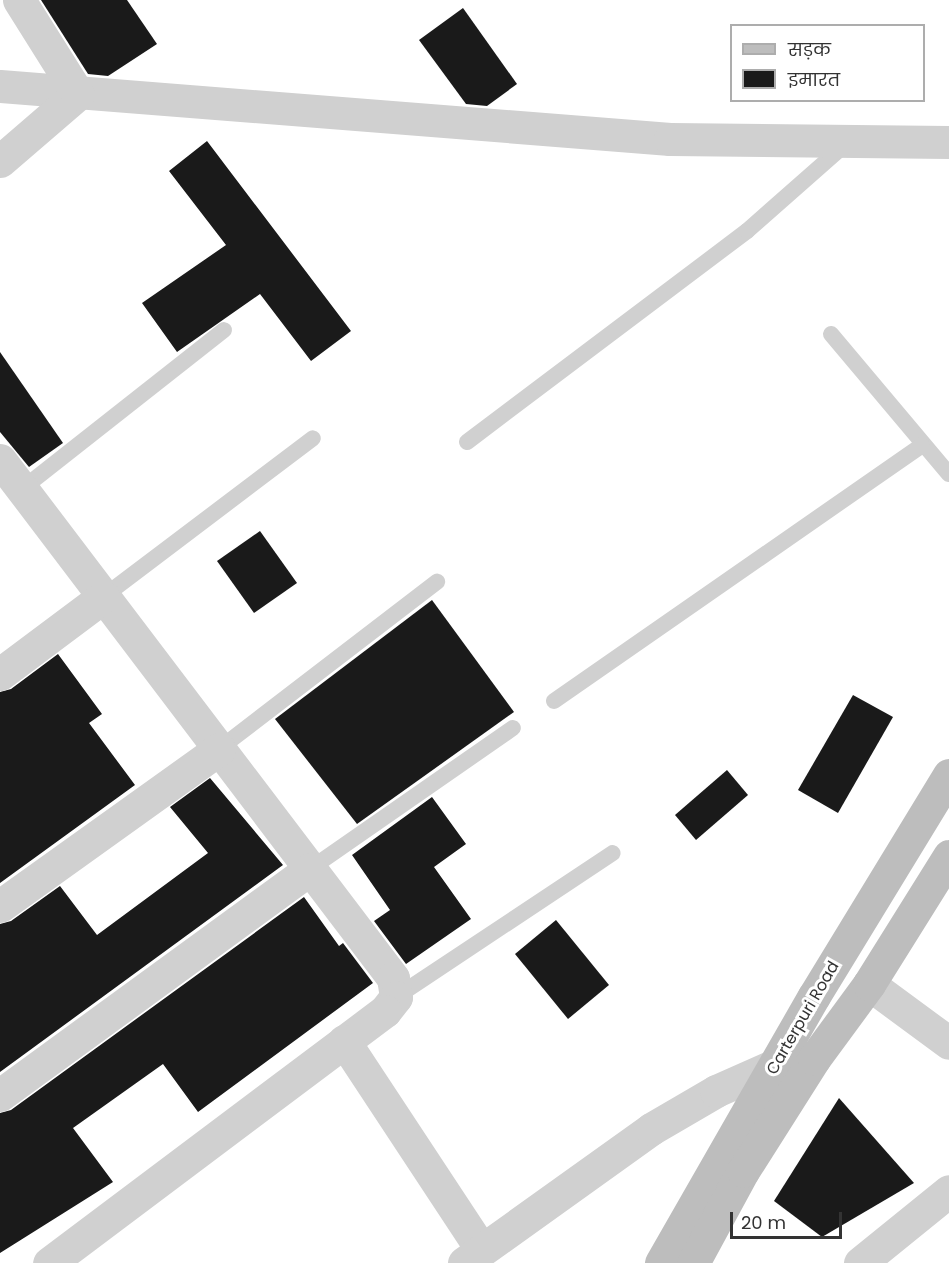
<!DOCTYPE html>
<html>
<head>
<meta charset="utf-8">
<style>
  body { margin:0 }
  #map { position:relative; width:949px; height:1263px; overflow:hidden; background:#fff; font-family:Poppins,"Noto Sans Devanagari",sans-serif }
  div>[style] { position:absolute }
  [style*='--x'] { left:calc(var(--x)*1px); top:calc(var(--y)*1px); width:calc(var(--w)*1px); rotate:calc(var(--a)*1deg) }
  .building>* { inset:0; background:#1a1a1a }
  .service>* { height:16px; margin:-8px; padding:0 8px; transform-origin:8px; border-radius:8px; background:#d0d0d0 }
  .minor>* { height:33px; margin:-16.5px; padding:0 16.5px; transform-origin:16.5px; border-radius:16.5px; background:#d0d0d0 }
  .secondary>* { height:33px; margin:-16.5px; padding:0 16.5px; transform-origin:16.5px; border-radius:16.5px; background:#bdbdbd }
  span { translate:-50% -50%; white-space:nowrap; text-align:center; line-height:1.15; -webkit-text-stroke:6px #fff; paint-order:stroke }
  .street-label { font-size:16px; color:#333 }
  .legend { position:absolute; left:730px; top:24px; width:195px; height:78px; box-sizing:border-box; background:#fff; border:2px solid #adadad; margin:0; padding:8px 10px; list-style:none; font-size:18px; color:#333 }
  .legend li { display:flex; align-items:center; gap:12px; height:30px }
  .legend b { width:30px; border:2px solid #adadad }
  .scale { position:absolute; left:730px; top:1212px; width:112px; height:27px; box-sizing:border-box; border:3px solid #333; border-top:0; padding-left:8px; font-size:18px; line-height:21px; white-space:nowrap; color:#333; -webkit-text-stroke:4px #fff; paint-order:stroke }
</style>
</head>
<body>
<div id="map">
  <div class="building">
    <div style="clip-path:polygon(41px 0,127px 0,157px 44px,108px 76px,88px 74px)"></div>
    <div style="clip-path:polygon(463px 8px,517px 84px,487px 106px,466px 104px,419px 40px)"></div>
    <div style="clip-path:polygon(207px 141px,351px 331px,311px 361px,260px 294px,177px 352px,142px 303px,226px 245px,169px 171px)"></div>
    <div style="clip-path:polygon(0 352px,63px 443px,29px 467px,0 432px)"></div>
    <div style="clip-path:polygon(260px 531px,297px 583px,254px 613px,217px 561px)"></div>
    <div style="clip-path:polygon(432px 600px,514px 712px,357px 824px,275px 719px)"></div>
    <div style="clip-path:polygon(58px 654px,102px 714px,89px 723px,135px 785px,0 883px,0 692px,11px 689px)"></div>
    <div style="clip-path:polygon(853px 695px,893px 717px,838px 813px,798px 790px)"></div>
    <div style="clip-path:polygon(727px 770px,748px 795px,696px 840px,675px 815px)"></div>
    <div style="clip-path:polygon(210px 778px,283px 865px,0 1072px,0 924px,11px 921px,60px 886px,97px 935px,208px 853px,170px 807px)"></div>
    <div style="clip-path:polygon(432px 797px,466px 844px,434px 867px,471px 919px,406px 964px,374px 921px,390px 910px,352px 855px)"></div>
    <div style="clip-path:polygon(304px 897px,339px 946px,343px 943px,373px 983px,198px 1112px,163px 1064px,73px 1128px,113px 1182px,0 1253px,0 1113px,11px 1110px)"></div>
    <div style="clip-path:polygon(556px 920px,609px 985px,568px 1019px,515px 954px)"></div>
    <div style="clip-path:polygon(839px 1098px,914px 1183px,822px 1237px,774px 1201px)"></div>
  </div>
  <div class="service">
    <div style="--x:831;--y:334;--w:183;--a:49.9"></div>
    <div style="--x:467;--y:442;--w:351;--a:-37"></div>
    <div style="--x:747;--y:231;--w:135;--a:-41.4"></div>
    <div style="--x:22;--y:489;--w:257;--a:-38.2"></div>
    <div style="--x:103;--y:597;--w:263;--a:-37.1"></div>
    <div style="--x:554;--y:701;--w:448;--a:-34.8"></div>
    <div style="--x:219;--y:749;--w:275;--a:-37.5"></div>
    <div style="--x:310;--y:869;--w:247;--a:-34.8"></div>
    <div style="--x:396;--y:997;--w:260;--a:-33.6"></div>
  </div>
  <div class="minor">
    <div style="--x:0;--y:86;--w:672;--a:4.52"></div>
    <div style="--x:670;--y:139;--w:279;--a:0.6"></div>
    <div style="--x:0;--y:161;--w:103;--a:-40.7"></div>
    <div style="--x:78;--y:94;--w:111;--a:-122.1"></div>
    <div style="--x:0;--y:460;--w:650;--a:52.81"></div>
    <div style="--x:393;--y:978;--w:19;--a:81"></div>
    <div style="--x:396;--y:997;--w:18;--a:128"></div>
    <div style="--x:385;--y:1011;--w:420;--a:143.1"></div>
    <div style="--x:0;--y:674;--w:129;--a:-36.8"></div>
    <div style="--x:0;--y:906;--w:269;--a:-35.6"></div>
    <div style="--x:869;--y:984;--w:99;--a:36.4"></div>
    <div style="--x:344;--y:1041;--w:250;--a:56.6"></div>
    <div style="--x:0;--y:1095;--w:384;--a:-36.1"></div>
    <div style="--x:464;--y:1263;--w:230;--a:-35.6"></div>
    <div style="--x:651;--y:1129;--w:75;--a:-30.3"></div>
    <div style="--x:716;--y:1091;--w:64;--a:-23.8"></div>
    <div style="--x:860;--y:1263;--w:114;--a:-39"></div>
  </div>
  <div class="secondary">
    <div style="--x:661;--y:1263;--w:308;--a:-60.2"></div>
    <div style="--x:814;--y:996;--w:259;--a:-58.6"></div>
    <div style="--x:693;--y:1263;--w:105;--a:-61.5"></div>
    <div style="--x:743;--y:1171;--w:133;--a:-57.6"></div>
    <div style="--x:814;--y:1059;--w:93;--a:-53.7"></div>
    <div style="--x:869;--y:984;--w:151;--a:-58"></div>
  </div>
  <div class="street-label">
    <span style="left:803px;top:1018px;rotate:-60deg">Carterpuri Road</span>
  </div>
  <ul class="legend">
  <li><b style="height:8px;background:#bdbdbd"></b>सड़क</li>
  <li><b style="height:16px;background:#1a1a1a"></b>इमारत</li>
  </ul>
  <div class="scale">20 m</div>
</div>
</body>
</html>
